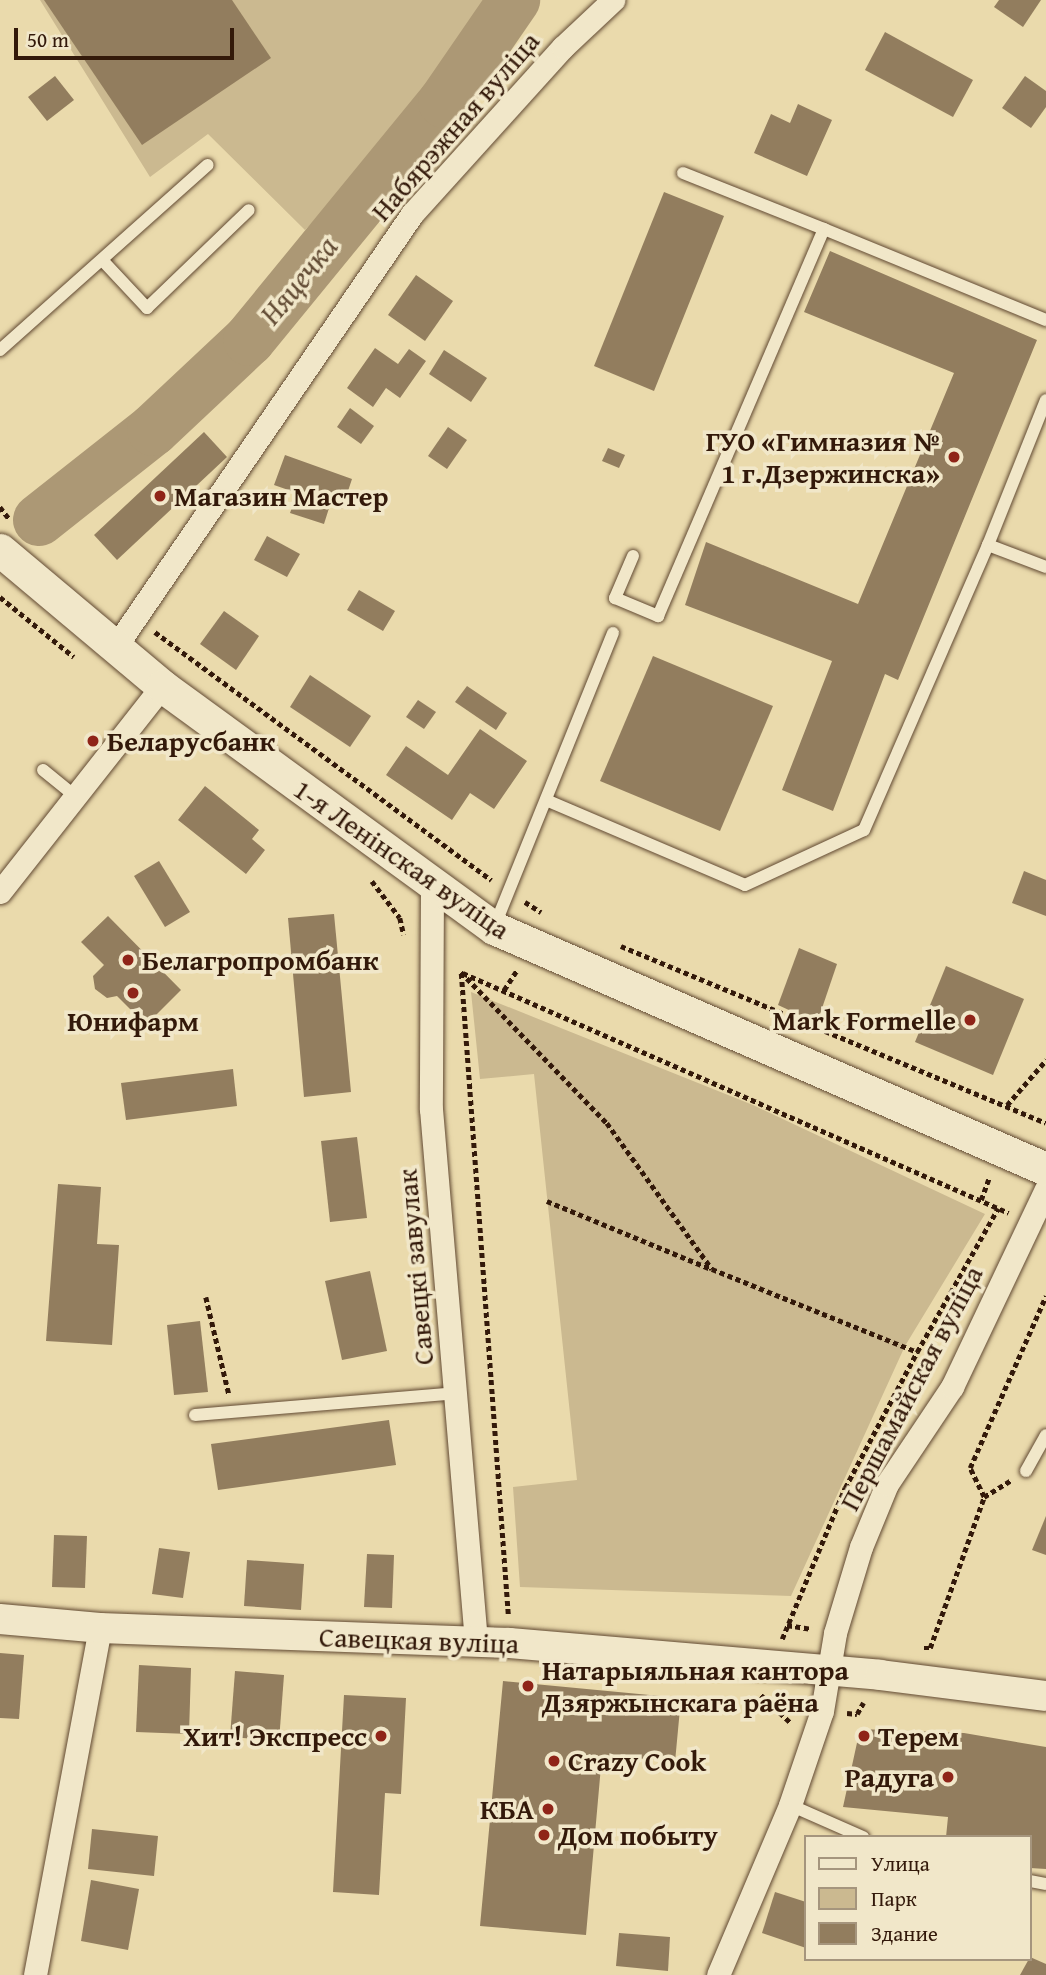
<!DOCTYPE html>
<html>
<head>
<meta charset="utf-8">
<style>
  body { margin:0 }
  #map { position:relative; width:1046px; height:1975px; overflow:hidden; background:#eadaac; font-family:"Gentium Book Plus",serif }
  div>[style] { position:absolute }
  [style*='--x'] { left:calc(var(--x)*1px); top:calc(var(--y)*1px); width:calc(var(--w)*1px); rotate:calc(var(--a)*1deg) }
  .green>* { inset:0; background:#cbb990 }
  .river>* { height:52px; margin:-26px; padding:0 26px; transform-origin:26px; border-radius:26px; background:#ac9875 }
  .building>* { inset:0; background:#927d5e }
  .path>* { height:4.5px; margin-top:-2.25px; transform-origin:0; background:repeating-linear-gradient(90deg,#33190a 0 5px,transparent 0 8.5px) }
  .roads { filter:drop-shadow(0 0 2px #614932) drop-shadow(0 0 2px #614932) }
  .service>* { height:12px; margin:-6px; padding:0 6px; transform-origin:6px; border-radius:6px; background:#f1e7c9 }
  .minor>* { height:23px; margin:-11.5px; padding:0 11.5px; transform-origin:11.5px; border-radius:11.5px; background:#f1e7c9 }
  .tertiary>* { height:30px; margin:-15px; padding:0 15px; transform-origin:15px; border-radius:15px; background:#f1e7c9 }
  .secondary>* { height:33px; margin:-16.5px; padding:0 16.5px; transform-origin:16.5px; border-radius:16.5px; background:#f1e7c9 }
  .dots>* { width:19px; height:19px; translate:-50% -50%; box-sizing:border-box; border:4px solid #f1e7c9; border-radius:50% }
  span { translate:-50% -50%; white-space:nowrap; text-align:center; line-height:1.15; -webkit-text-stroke:7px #f1e7c9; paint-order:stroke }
  .street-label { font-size:28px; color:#33190a }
  .poi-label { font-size:28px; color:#33190a; font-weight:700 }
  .right { translate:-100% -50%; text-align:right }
  .left { translate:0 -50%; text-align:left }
  .water-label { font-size:30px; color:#634c35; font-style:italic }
  .legend { position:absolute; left:804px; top:1835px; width:228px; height:126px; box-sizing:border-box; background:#f1e7c9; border:2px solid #a5957d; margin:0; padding:9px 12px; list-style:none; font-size:21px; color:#33190a }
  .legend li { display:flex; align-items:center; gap:14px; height:35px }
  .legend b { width:35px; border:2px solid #a5957d }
  .scale { position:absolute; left:14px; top:28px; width:220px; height:32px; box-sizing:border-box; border:4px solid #33190a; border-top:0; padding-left:9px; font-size:21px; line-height:24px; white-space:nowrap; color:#33190a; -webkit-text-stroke:5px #f1e7c9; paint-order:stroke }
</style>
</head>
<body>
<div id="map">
  <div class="green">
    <div style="clip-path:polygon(40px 0,495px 0,423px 105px,305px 230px,208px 134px,150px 177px)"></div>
    <div style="clip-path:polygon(471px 992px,753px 1105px,985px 1214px,905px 1346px,791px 1596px,520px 1587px,513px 1487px,577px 1480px,534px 1074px,480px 1079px)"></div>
  </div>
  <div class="river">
    <div style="--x:39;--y:520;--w:145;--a:-38.3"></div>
    <div style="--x:153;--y:430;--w:132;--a:-43.2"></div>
    <div style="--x:249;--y:340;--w:308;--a:-50.7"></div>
    <div style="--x:444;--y:102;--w:124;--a:-55.5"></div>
  </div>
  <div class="building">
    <div style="clip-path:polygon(44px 0,232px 0,271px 58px,142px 145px)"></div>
    <div style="clip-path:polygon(999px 0,1041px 0,1023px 27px,994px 7px)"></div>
    <div style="clip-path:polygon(885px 32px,973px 80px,953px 117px,865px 70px)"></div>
    <div style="clip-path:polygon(55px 76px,74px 100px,47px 121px,28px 97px)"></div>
    <div style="clip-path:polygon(1025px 76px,1046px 91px,1046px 107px,1031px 128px,1002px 108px)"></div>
    <div style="clip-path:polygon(798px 104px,832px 120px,807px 176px,754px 153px,771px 114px,790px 123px)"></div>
    <div style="clip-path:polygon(664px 192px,724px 216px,654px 391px,594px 366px)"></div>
    <div style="clip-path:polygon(830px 251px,1037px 340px,898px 680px,885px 674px,833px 811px,782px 790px,832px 661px,685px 605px,706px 542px,858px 604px,954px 373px,804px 312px)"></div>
    <div style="clip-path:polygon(416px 275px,453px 301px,425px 341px,388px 315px)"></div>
    <div style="clip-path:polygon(375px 348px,398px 364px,409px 349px,426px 361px,400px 398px,386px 388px,373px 407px,347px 388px)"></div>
    <div style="clip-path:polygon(444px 350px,487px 378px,471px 402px,429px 374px)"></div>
    <div style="clip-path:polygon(350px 408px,374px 426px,361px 444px,337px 427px)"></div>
    <div style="clip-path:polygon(448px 427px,467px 440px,447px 469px,428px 456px)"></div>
    <div style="clip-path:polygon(204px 432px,227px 457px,117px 560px,94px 535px)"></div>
    <div style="clip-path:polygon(608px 448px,625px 455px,619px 468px,602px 461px)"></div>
    <div style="clip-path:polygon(285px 455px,352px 479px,342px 509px,330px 505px,324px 524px,290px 513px,297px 493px,274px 485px)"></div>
    <div style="clip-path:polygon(267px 536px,300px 554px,287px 577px,254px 560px)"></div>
    <div style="clip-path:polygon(359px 590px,395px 611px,383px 631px,347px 610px)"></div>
    <div style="clip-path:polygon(224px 611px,259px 636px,236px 670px,200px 644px)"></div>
    <div style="clip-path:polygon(653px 656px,773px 706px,720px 831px,600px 781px)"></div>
    <div style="clip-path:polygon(310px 675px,371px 716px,350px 747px,290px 707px)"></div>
    <div style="clip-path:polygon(467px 686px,507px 713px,496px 730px,455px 702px)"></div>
    <div style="clip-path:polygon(418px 700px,436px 712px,424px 729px,406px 717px)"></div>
    <div style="clip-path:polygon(480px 729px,527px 761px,494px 809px,470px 793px,452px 820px,386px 775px,406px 746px,448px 775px)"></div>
    <div style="clip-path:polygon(205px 786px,259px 830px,252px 839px,265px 850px,246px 874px,178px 820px)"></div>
    <div style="clip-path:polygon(159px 861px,190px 912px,165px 927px,134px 876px)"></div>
    <div style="clip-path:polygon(1024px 871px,1046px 880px,1046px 916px,1012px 903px)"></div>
    <div style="clip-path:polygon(334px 914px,351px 1092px,304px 1097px,288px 918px)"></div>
    <div style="clip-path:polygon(108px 916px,181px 990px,146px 1025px,117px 996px,107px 998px,95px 989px,93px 976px,104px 965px,81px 942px)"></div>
    <div style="clip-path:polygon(799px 948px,837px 964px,817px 1023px,778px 1005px)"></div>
    <div style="clip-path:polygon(946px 966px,1024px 999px,993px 1075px,915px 1042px)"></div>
    <div style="clip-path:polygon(233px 1069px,237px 1106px,126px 1120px,121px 1083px)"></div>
    <div style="clip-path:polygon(357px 1137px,367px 1218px,330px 1222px,321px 1141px)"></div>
    <div style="clip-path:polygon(58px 1184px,101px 1187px,97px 1244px,119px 1245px,112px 1345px,46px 1341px)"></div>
    <div style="clip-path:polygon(370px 1271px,387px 1351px,342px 1360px,325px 1281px)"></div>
    <div style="clip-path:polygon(200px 1321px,208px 1392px,174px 1395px,167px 1325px)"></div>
    <div style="clip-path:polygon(389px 1420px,396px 1465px,218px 1490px,211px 1444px)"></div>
    <div style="clip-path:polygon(1046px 1516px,1046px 1555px,1032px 1550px)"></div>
    <div style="clip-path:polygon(54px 1535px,87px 1536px,85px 1588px,52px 1587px)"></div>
    <div style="clip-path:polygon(159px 1548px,190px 1552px,183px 1598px,152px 1594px)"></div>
    <div style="clip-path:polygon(367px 1554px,394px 1555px,392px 1608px,364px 1607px)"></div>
    <div style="clip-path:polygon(247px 1560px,304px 1564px,301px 1610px,244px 1606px)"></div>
    <div style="clip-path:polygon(0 1653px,24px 1655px,19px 1719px,0 1718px)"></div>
    <div style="clip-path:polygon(139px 1665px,191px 1668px,189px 1734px,136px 1732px)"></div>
    <div style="clip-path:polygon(235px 1671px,284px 1675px,279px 1741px,230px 1737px)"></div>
    <div style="clip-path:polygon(503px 1681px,681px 1698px,675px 1762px,602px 1755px,586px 1935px,480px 1926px)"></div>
    <div style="clip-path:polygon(344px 1695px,406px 1698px,401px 1794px,385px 1793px,379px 1895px,333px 1892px)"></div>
    <div style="clip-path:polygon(860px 1729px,964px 1733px,1046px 1747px,1046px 1869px,1030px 1868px,1030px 1837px,946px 1837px,948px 1817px,843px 1807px)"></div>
    <div style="clip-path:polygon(92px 1829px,158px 1836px,154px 1876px,88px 1869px)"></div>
    <div style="clip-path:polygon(91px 1880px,139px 1889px,128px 1950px,81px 1941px)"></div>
    <div style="clip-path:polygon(775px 1892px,806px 1902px,806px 1948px,762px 1933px)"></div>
    <div style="clip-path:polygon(619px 1933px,670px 1937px,668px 1971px,616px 1966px)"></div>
    <div style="clip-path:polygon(1030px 1957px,1046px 1964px,1046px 1975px,1020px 1975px)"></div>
  </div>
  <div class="path">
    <div style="--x:0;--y:507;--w:16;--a:52"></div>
    <div style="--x:0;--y:597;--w:95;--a:39"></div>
    <div style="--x:155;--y:632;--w:418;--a:36.4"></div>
    <div style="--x:372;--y:881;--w:46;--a:52.9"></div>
    <div style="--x:400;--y:918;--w:17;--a:77"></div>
    <div style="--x:525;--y:902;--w:19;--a:32"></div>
    <div style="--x:621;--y:946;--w:460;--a:22.6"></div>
    <div style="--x:463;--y:973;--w:596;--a:23.73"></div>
    <div style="--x:504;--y:990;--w:24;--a:-57"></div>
    <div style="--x:1007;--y:1105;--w:60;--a:-49.1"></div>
    <div style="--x:981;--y:1200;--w:23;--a:-70"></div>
    <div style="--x:547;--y:1201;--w:178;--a:22.5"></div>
    <div style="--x:206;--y:1297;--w:100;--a:76.7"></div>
    <div style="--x:984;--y:1497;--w:32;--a:-116"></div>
    <div style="--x:970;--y:1468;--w:188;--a:-66.2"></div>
    <div style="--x:508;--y:1614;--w:644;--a:-94.19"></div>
    <div style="--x:461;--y:972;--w:210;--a:46"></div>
    <div style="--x:607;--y:1123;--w:180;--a:54.3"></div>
    <div style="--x:712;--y:1269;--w:221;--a:22"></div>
    <div style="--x:917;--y:1352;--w:165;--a:-60.6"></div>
    <div style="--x:787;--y:1625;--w:25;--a:9"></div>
    <div style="--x:782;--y:1639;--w:164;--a:-67.4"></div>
    <div style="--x:845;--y:1488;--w:154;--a:-62.1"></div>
    <div style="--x:924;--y:1648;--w:6;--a:0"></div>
    <div style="--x:930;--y:1648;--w:160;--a:-70.3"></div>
    <div style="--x:984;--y:1497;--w:31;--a:-32"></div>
    <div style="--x:761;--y:1695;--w:40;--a:43"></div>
    <div style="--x:772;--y:1698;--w:26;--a:16"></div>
    <div style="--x:847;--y:1713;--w:10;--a:6"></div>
    <div style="--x:857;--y:1714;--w:13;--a:-61"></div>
  </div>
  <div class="roads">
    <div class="service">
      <div style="--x:683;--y:173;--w:152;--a:21.7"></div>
      <div style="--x:104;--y:262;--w:63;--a:46.9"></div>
      <div style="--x:147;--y:308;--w:141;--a:-43.9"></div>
      <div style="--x:0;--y:350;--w:278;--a:-41.7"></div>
      <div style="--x:988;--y:545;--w:156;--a:-68.2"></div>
      <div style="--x:633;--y:556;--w:46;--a:113.2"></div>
      <div style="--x:615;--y:598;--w:47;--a:22.7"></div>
      <div style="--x:658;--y:616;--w:421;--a:-66.8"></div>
      <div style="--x:824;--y:229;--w:240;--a:22.3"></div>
      <div style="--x:43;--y:770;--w:41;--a:39.1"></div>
      <div style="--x:546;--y:800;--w:216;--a:23.1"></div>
      <div style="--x:745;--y:885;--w:131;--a:-24.8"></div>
      <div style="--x:864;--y:830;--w:311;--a:-66.5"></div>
      <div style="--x:988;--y:545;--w:62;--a:20.8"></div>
      <div style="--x:495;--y:925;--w:315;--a:-68"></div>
      <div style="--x:195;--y:1415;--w:261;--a:-4.8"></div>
      <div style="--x:1026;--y:1471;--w:41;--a:-60.9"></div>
      <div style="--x:790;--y:1805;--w:80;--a:23.7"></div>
      <div style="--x:1030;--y:1881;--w:16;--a:11"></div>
    </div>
    <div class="minor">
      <div style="--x:116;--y:646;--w:524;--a:-55.58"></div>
      <div style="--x:412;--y:214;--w:225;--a:-47.9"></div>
      <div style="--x:563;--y:47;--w:69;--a:-43.2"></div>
      <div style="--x:432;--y:888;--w:221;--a:90.3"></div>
      <div style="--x:431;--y:1109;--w:534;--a:85.17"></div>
      <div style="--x:0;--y:892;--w:262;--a:-51.8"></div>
      <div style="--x:35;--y:1975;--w:353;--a:-79.4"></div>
      <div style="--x:718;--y:1975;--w:185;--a:-67"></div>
      <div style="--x:790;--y:1805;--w:99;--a:-71.2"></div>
      <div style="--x:822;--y:1711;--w:79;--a:-80.5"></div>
      <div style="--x:835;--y:1633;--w:90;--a:-73.2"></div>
      <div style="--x:861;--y:1547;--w:68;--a:-67.6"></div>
      <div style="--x:887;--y:1484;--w:117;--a:-56.2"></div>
      <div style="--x:952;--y:1387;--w:219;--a:-64.6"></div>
    </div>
    <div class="tertiary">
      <div style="--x:0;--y:1619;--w:100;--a:5.1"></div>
      <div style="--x:100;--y:1628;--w:410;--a:2.1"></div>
      <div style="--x:510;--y:1643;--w:371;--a:4.9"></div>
      <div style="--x:880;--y:1675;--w:167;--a:7.2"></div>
    </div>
    <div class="secondary">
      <div style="--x:0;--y:550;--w:212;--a:40"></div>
      <div style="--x:162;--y:686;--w:411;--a:36.1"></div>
      <div style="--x:494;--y:928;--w:602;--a:23.59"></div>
    </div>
  </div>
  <div class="dots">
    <div style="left:954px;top:457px;background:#8f2418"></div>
    <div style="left:160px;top:496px;background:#8f2418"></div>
    <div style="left:93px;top:741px;background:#8f2418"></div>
    <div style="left:128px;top:960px;background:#8f2418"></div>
    <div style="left:133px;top:993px;background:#8f2418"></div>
    <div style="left:970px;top:1020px;background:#8f2418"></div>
    <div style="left:528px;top:1686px;background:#8f2418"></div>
    <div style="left:381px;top:1736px;background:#8f2418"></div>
    <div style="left:864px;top:1736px;background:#8f2418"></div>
    <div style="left:554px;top:1761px;background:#8f2418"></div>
    <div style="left:948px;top:1777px;background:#8f2418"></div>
    <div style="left:548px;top:1809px;background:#8f2418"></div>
    <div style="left:544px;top:1835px;background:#8f2418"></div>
  </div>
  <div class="street-label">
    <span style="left:455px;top:126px;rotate:-49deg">Набярэжная вуліца</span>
    <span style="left:402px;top:859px;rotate:35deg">1-я Ленінская вуліца</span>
    <span style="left:415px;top:1267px;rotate:-95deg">Савецкі завулак</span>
    <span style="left:911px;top:1388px;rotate:-62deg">Першамайская вуліца</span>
    <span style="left:419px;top:1640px;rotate:2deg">Савецкая вуліца</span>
  </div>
  <div class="poi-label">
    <span class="right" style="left:940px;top:457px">ГУО «Гимназия №<br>1 г.Дзержинска»</span>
    <span class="left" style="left:174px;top:496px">Магазин Мастер</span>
    <span class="left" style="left:107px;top:741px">Беларусбанк</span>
    <span class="left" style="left:142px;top:960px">Белагропромбанк</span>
    <span class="right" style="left:956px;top:1020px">Mark Formelle</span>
    <span style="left:133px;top:1021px">Юнифарм</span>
    <span class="left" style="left:542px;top:1686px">Натарыяльная кантора<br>Дзяржынскага раёна</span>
    <span class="right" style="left:367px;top:1736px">Хит! Экспресс</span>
    <span class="left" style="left:878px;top:1736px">Терем</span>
    <span class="left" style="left:568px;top:1761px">Crazy Cook</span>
    <span class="right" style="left:934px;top:1777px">Радуга</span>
    <span class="right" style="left:534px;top:1809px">КБА</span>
    <span class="left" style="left:558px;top:1835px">Дом побыту</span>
  </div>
  <div class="water-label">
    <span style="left:298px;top:280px;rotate:-51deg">Няцечка</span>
  </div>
  <ul class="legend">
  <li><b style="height:9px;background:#f1e7c9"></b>Улица</li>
  <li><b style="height:19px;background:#cbb990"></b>Парк</li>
  <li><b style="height:19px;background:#927d5e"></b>Здание</li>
  </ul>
  <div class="scale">50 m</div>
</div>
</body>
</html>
